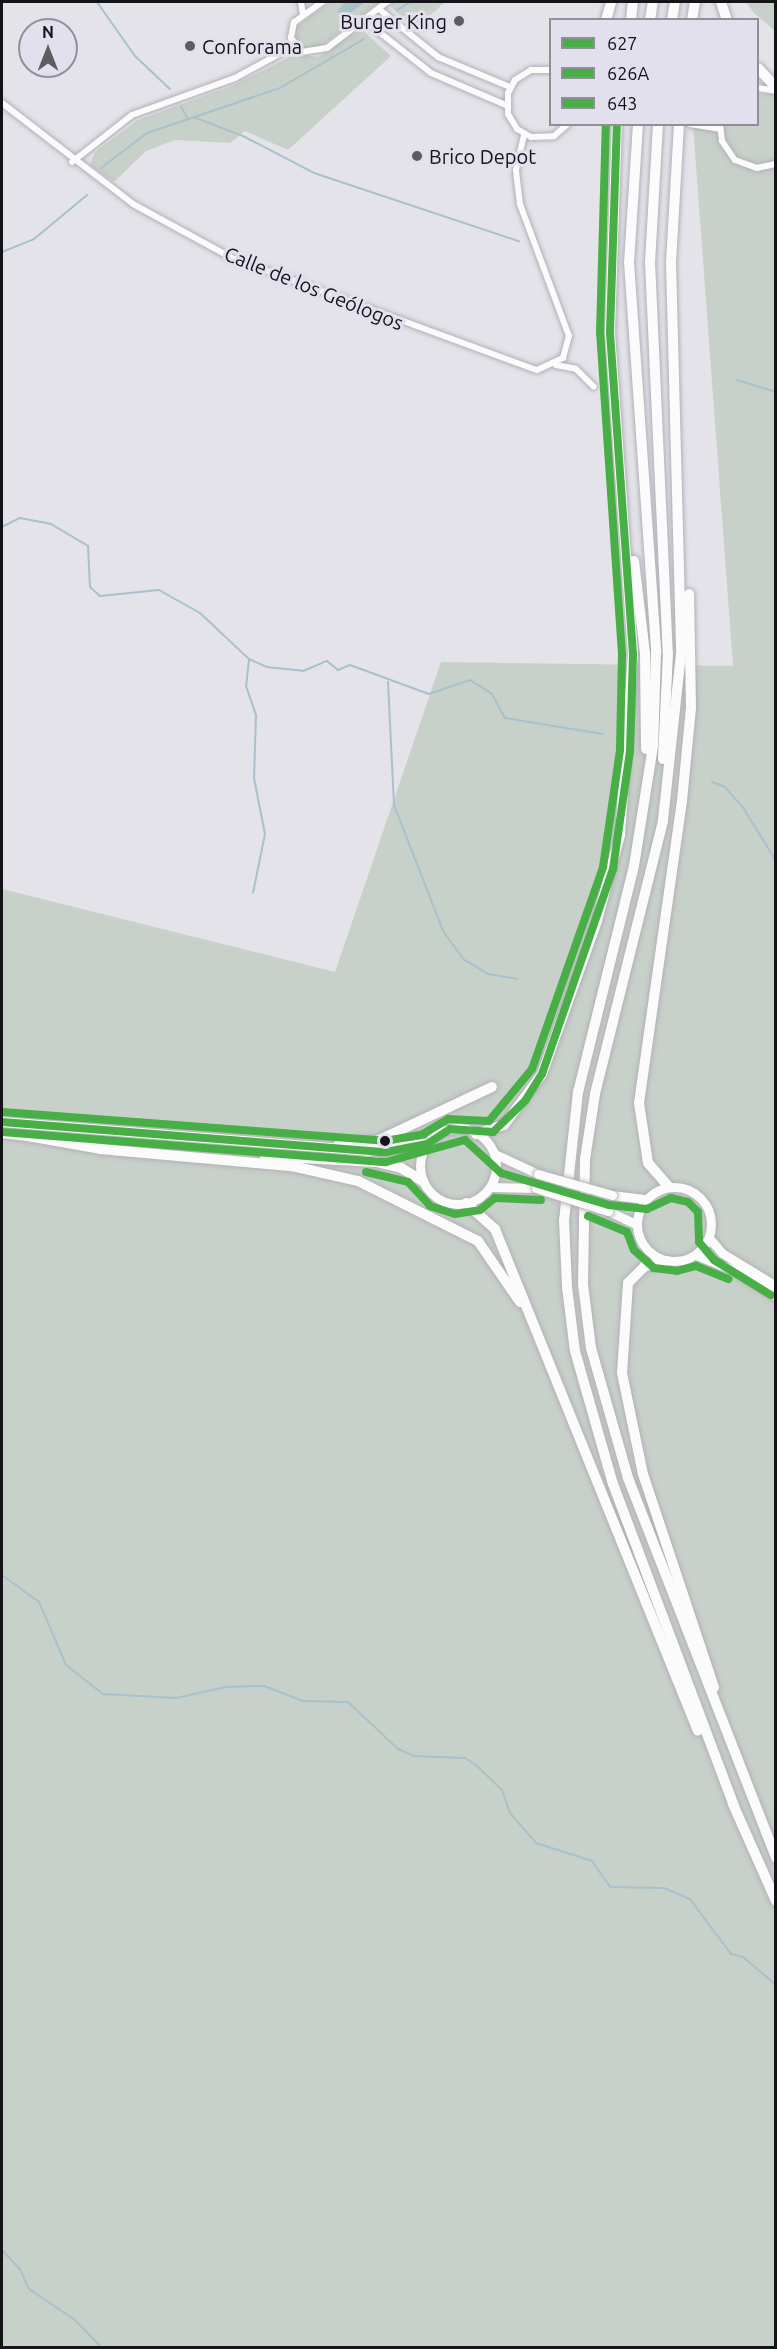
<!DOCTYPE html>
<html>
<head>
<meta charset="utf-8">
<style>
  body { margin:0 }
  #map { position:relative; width:777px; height:2349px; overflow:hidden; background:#e4e3ea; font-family:Ubuntu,sans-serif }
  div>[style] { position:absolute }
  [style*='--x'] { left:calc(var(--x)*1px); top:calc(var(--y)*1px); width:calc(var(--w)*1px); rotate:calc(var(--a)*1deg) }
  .green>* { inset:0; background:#c8d0ca }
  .water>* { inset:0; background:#a8c1ca }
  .stream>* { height:2px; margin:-1px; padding:0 1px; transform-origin:1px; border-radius:1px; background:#a8c1ca }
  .roads { filter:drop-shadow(0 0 2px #b1b0b6) drop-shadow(0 0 2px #b1b0b6) }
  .street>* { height:6px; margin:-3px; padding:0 3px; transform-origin:3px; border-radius:3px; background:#fbfbfc }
  .secondary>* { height:9px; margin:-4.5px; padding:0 4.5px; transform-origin:4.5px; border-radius:4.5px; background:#fbfbfc }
  .secondary>.ring { margin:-4.5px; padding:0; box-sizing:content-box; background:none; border:9px solid #fbfbfc; border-radius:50% }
  .highway>* { height:10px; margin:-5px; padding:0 5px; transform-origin:5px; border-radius:5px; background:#fbfbfc }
  .bridges { filter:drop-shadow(0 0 2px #b1b0b6) drop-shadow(0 0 2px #b1b0b6) }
  .secondary-bridge>* { height:9px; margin:-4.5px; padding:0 4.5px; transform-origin:4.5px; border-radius:4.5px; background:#fbfbfc }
  .bus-1>* { height:8px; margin:-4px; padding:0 4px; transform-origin:4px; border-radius:4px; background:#47af45 }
  .bus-2>* { height:8px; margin:-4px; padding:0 4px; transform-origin:4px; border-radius:4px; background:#47af45 }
  .bus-3>* { height:8px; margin:-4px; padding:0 4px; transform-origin:4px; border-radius:4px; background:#47af45 }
  .dots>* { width:16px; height:16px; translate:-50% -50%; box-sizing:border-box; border:3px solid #e3e0ed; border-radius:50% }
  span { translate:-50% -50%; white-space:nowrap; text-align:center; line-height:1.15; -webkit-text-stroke:6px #e3e0ed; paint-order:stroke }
  .poi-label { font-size:20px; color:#141317 }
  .right { translate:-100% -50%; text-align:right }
  .left { translate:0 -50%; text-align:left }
  .street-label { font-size:20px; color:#141317 }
  .frame { position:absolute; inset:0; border:3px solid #141317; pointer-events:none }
  .legend { position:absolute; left:549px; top:18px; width:210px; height:108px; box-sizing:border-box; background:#e3e0ed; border:2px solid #908e97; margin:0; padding:8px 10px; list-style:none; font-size:18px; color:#141317 }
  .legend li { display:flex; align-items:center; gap:12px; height:30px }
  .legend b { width:30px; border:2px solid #908e97 }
  .north { position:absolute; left:18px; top:18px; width:60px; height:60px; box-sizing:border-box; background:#e3e0ed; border:2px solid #908e97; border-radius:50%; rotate:0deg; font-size:16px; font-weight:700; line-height:24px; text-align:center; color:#141317 }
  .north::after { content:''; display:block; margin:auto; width:21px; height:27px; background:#5d5c61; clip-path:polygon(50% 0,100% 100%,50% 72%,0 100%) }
</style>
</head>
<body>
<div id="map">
  <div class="green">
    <div style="clip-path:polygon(330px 2px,380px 2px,318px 48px,305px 48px,296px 40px,296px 27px)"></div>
    <div style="clip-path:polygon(392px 2px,445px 2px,415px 29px,391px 7px)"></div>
    <div style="clip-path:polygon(746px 2px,775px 2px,775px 31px,754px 13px)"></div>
    <div style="clip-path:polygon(361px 29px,391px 56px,288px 150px,245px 131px,230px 143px,175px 140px,146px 151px,114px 182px,90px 165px,95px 152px,138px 120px,232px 86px,296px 54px,318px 57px)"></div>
    <div style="clip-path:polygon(758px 94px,775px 94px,775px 2347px,2px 2348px,2px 889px,335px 972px,441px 662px,733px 666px,693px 125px,758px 124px)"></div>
  </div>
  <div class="water">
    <div style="clip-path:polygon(345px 2px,365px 2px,344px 18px,337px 11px)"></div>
  </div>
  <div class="stream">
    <div style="--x:97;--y:2;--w:66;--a:54.9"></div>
    <div style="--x:135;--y:56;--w:48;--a:43.3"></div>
    <div style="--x:397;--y:10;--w:15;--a:-32"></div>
    <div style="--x:181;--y:107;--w:12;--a:59"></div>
    <div style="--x:193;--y:117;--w:53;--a:20.8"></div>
    <div style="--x:243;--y:136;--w:80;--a:27.5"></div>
    <div style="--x:314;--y:173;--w:216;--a:18.4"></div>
    <div style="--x:101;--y:168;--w:58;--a:-37.3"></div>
    <div style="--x:147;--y:133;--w:140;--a:-18.7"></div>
    <div style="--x:280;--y:88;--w:97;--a:-30.3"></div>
    <div style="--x:2;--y:252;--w:35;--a:-22"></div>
    <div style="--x:34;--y:239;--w:69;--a:-39.7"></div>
    <div style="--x:737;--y:380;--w:41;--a:17.1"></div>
    <div style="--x:2;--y:527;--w:20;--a:-27"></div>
    <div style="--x:20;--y:518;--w:32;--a:11"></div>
    <div style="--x:51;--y:524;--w:43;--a:30.7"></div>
    <div style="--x:88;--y:546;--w:41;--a:87.2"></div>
    <div style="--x:90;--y:587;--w:13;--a:42"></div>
    <div style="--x:100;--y:596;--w:59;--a:-5.8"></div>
    <div style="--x:159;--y:590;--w:47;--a:29.3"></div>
    <div style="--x:200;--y:613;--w:67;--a:43.2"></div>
    <div style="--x:249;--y:659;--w:20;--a:24"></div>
    <div style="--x:267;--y:667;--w:36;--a:6"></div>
    <div style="--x:303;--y:671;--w:26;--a:-23"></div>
    <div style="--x:327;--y:661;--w:14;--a:39"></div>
    <div style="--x:338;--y:670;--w:13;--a:-23"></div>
    <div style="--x:350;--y:665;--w:84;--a:20.2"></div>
    <div style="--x:429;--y:694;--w:43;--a:-18.9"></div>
    <div style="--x:470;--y:680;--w:26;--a:32"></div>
    <div style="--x:492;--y:694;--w:27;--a:62"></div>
    <div style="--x:505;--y:718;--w:99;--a:9.3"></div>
    <div style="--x:249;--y:659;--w:27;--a:96"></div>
    <div style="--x:246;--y:686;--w:31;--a:71"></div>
    <div style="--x:256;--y:715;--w:63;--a:91.8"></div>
    <div style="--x:254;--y:778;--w:57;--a:78.9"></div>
    <div style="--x:265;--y:834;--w:60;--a:101.5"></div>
    <div style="--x:388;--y:682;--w:123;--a:87.2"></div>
    <div style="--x:394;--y:805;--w:135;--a:68.7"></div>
    <div style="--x:443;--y:931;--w:34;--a:54"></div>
    <div style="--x:463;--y:959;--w:29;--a:31"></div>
    <div style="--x:488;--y:974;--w:30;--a:9"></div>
    <div style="--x:712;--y:782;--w:14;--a:21"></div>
    <div style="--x:725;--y:787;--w:29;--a:49"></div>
    <div style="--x:744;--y:809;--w:61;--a:58.4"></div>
    <div style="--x:2;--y:1575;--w:46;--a:36.1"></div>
    <div style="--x:39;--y:1602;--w:69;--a:66.8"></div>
    <div style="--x:66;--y:1665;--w:47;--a:38.1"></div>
    <div style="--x:103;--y:1694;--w:73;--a:3.1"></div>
    <div style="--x:176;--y:1698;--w:51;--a:-12.4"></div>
    <div style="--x:226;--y:1687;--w:38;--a:-2"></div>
    <div style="--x:264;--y:1686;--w:42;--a:21"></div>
    <div style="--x:303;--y:1701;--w:45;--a:1.3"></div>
    <div style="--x:348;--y:1702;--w:69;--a:43.2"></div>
    <div style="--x:398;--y:1749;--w:17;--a:24"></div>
    <div style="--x:414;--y:1756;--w:51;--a:2.2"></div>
    <div style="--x:465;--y:1758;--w:13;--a:32"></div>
    <div style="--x:476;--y:1765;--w:36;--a:44"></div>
    <div style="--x:502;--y:1790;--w:24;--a:71"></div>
    <div style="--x:510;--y:1813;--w:40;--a:49"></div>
    <div style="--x:536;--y:1843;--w:59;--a:17.8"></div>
    <div style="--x:592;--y:1861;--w:32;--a:55"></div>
    <div style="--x:610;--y:1887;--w:54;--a:1.1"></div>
    <div style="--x:664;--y:1888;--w:28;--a:23"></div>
    <div style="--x:690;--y:1899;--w:69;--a:53.3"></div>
    <div style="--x:731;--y:1954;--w:12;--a:14"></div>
    <div style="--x:743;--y:1957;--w:43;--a:40.3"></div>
    <div style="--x:2;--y:2250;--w:26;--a:47"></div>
    <div style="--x:20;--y:2269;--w:22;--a:66"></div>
    <div style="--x:29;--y:2289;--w:55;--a:34"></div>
    <div style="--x:75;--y:2320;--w:39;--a:46"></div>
  </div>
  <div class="roads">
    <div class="street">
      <div style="--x:301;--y:2;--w:13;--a:81"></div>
      <div style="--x:322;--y:2;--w:34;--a:144"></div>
      <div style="--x:294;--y:22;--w:16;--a:101"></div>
      <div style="--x:291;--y:38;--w:17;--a:54"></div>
      <div style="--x:301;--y:52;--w:26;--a:-9"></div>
      <div style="--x:327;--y:48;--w:76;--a:-37.5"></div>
      <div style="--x:379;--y:9;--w:76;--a:39.1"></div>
      <div style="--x:438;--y:57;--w:78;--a:22.6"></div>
      <div style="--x:365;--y:21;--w:84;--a:38.2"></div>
      <div style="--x:431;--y:73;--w:82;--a:23.1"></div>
      <div style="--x:550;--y:70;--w:19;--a:180"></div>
      <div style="--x:531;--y:70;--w:19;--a:148"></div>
      <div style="--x:515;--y:80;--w:15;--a:118"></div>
      <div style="--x:508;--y:93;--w:21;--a:90"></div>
      <div style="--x:508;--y:114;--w:17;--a:59"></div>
      <div style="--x:517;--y:129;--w:16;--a:30"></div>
      <div style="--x:531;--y:137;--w:23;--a:-2"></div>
      <div style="--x:554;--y:136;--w:18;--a:-41"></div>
      <div style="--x:758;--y:88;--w:18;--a:9"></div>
      <div style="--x:2;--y:103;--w:165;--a:37.6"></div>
      <div style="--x:133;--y:204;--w:113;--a:28.6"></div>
      <div style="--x:232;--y:258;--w:325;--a:20.2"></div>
      <div style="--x:537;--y:370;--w:29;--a:-25"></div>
      <div style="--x:563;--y:358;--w:23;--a:-75"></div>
      <div style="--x:569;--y:336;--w:141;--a:-110.4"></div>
      <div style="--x:520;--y:204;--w:34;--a:-97"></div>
      <div style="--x:516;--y:170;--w:37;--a:-77"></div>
      <div style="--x:690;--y:124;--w:30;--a:9"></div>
      <div style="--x:720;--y:124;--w:17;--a:83"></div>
      <div style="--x:722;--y:141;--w:23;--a:56"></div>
      <div style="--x:735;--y:160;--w:23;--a:20"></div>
      <div style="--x:757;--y:168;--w:19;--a:-12"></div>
      <div style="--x:72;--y:162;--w:76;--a:-38.1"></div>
      <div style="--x:132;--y:115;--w:109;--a:-19.8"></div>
      <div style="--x:235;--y:78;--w:67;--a:-28.5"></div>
      <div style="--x:556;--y:365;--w:20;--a:11"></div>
      <div style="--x:576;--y:369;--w:25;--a:45"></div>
    </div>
    <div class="secondary">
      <div class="ring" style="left:420px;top:1128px;width:67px;height:67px"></div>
      <div style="--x:495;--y:1154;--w:47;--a:24.9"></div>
      <div class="ring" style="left:637px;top:1187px;width:65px;height:65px"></div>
      <div style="--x:491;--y:1187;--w:45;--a:1.3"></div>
      <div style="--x:612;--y:1195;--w:34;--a:7"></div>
      <div style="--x:608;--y:1211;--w:31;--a:25"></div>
      <div style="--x:709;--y:1238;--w:20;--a:49"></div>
      <div style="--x:722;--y:1253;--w:63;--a:31.4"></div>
      <div style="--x:696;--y:1255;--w:43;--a:21.8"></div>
      <div style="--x:736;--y:1271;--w:47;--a:32"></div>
    </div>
    <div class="highway">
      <div style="--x:721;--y:2;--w:19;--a:72"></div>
      <div style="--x:606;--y:20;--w:19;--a:-74"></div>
      <div style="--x:631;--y:20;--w:18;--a:-84"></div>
      <div style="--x:650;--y:20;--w:18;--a:-81"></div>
      <div style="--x:672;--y:20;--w:18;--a:-81"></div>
      <div style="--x:692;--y:20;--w:18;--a:-81"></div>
      <div style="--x:758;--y:68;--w:26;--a:47"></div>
      <div style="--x:638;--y:124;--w:138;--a:93.7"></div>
      <div style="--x:629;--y:262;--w:392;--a:86"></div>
      <div style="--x:656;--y:653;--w:93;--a:91.8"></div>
      <div style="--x:653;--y:746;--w:121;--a:99"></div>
      <div style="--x:634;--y:866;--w:233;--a:103.9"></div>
      <div style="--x:578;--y:1092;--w:129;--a:96.2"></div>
      <div style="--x:564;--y:1220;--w:67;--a:87.4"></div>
      <div style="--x:567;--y:1287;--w:64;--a:82.9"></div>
      <div style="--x:575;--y:1351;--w:138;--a:74.1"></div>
      <div style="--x:613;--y:1484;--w:342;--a:69.4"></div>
      <div style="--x:733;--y:1804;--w:106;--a:66.1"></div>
      <div style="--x:658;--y:124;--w:138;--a:93.3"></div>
      <div style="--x:650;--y:262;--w:391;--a:87.4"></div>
      <div style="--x:668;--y:653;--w:106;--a:92.7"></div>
      <div style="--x:679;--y:124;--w:139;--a:93.3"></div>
      <div style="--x:671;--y:263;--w:391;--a:88.5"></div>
      <div style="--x:681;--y:654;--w:168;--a:96.2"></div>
      <div style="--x:663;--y:821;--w:281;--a:104"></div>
      <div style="--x:595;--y:1094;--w:66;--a:98.7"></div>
      <div style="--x:585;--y:1159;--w:125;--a:90.9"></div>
      <div style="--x:583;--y:1284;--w:64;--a:82.9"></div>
      <div style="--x:591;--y:1348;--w:135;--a:74.1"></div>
      <div style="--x:628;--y:1478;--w:408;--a:68.7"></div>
      <div style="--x:634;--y:561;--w:93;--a:83.2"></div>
      <div style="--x:645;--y:653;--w:96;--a:89.4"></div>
      <div style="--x:2;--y:1122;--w:366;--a:4.5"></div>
      <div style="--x:367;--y:1151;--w:60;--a:-6.7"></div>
      <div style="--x:2;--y:1133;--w:32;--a:7"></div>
      <div style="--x:476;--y:1134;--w:29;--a:-18"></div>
      <div style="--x:504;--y:1125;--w:64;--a:-53.3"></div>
      <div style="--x:542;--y:1074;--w:163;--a:-70.2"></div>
      <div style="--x:597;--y:921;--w:89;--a:-75"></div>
      <div style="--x:620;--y:835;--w:181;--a:-85.9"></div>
      <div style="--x:633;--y:654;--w:323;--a:-94.1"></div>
      <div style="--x:610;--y:332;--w:208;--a:-88.1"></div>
      <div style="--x:28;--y:1136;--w:73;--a:10.2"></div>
      <div style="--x:100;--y:1149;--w:193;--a:5.1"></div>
      <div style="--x:292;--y:1166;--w:68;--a:12.8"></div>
      <div style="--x:358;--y:1181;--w:134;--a:26.6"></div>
      <div style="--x:478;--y:1241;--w:74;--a:55.5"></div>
      <div style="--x:339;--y:1144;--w:38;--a:-5"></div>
      <div style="--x:377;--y:1141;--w:127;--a:-25.2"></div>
      <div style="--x:265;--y:1156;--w:111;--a:3.1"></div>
      <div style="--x:376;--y:1162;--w:26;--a:13"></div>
      <div style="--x:401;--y:1168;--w:26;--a:31"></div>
      <div style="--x:669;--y:1187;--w:32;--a:-131"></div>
      <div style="--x:648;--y:1163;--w:61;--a:-98.5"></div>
      <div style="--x:639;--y:1103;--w:305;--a:-81.9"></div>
      <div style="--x:682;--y:801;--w:93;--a:-84.5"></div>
      <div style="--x:691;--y:708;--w:114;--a:-91"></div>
      <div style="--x:466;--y:1203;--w:39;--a:42"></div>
      <div style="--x:495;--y:1229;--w:541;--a:67.98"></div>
      <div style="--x:667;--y:1261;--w:23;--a:167"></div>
      <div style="--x:645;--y:1266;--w:24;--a:135"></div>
      <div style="--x:628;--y:1283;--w:90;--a:93.8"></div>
      <div style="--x:622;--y:1373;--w:103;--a:78.3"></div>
      <div style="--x:643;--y:1474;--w:225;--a:71.6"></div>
    </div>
  </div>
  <div class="bridges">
    <div class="secondary-bridge">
      <div style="--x:538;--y:1174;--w:77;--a:15.8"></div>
      <div style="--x:536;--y:1188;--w:76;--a:17.7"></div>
    </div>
  </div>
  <div class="bus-1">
    <div style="--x:2;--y:1122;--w:385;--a:4.5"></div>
    <div style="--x:386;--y:1152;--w:42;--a:-11"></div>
    <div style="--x:427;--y:1144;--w:27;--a:-33"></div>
    <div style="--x:450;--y:1129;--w:43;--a:4"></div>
    <div style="--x:493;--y:1132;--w:45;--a:-44.1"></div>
    <div style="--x:525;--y:1101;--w:32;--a:-58"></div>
    <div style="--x:542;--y:1074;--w:217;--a:-70.9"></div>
    <div style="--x:613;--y:869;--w:119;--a:-81.8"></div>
    <div style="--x:630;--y:751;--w:97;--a:-88.2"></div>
    <div style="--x:633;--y:654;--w:323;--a:-94.1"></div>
    <div style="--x:610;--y:332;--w:208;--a:-88.1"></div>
  </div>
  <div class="bus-2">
    <div style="--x:2;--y:1132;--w:385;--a:4.5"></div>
    <div style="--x:386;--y:1162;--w:82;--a:-15.6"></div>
    <div style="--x:465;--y:1140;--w:49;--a:42.5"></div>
    <div style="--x:501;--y:1173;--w:113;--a:16.5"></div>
    <div style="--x:609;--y:1205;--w:38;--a:6"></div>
    <div style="--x:647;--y:1209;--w:26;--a:-25"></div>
    <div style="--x:671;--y:1198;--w:17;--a:13"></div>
    <div style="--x:688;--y:1202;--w:14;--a:45"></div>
    <div style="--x:698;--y:1212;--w:30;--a:88"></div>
    <div style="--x:699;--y:1242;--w:23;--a:50"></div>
    <div style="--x:714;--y:1260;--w:67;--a:31.6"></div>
    <div style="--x:366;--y:1172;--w:43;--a:13.4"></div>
    <div style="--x:408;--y:1182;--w:33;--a:47"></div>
    <div style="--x:430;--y:1206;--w:26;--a:18"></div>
    <div style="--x:455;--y:1214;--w:25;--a:-9"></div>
    <div style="--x:480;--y:1210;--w:19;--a:-39"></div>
    <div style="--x:495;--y:1198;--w:46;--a:2.5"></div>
    <div style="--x:588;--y:1216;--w:42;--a:22.3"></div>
    <div style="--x:627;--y:1232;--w:19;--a:69"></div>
    <div style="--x:634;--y:1250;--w:27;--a:42"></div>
    <div style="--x:654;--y:1268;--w:23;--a:7"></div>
    <div style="--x:677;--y:1271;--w:20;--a:-15"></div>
    <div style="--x:696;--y:1266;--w:35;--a:22"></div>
  </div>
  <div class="bus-3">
    <div style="--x:3;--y:1112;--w:383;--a:4.3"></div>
    <div style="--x:385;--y:1141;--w:39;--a:-10"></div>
    <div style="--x:423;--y:1134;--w:29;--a:-31"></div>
    <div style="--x:448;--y:1119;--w:41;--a:2.8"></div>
    <div style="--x:489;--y:1121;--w:67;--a:-50.4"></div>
    <div style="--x:532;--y:1069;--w:214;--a:-70.6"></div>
    <div style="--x:603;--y:867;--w:118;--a:-81.7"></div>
    <div style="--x:620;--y:750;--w:96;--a:-88.8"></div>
    <div style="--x:622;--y:654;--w:322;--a:-93.9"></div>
    <div style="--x:600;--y:333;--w:209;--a:-88.4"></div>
  </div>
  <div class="dots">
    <div style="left:459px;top:21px;background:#5d5c61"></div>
    <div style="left:190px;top:46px;background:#5d5c61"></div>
    <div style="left:417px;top:156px;background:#5d5c61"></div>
    <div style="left:385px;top:1141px;background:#141317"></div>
  </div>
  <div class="poi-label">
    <span class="right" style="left:447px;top:21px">Burger King</span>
    <span class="left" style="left:202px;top:46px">Conforama</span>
    <span class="left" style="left:429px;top:156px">Brico Depot</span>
  </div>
  <div class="street-label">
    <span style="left:314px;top:288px;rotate:22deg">Calle de los Geólogos</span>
  </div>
  <div class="frame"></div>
  <ul class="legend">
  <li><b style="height:8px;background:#47af45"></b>627</li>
  <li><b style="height:8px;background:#47af45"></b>626A</li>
  <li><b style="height:8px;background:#47af45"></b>643</li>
  </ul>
  <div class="north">N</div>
</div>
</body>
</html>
